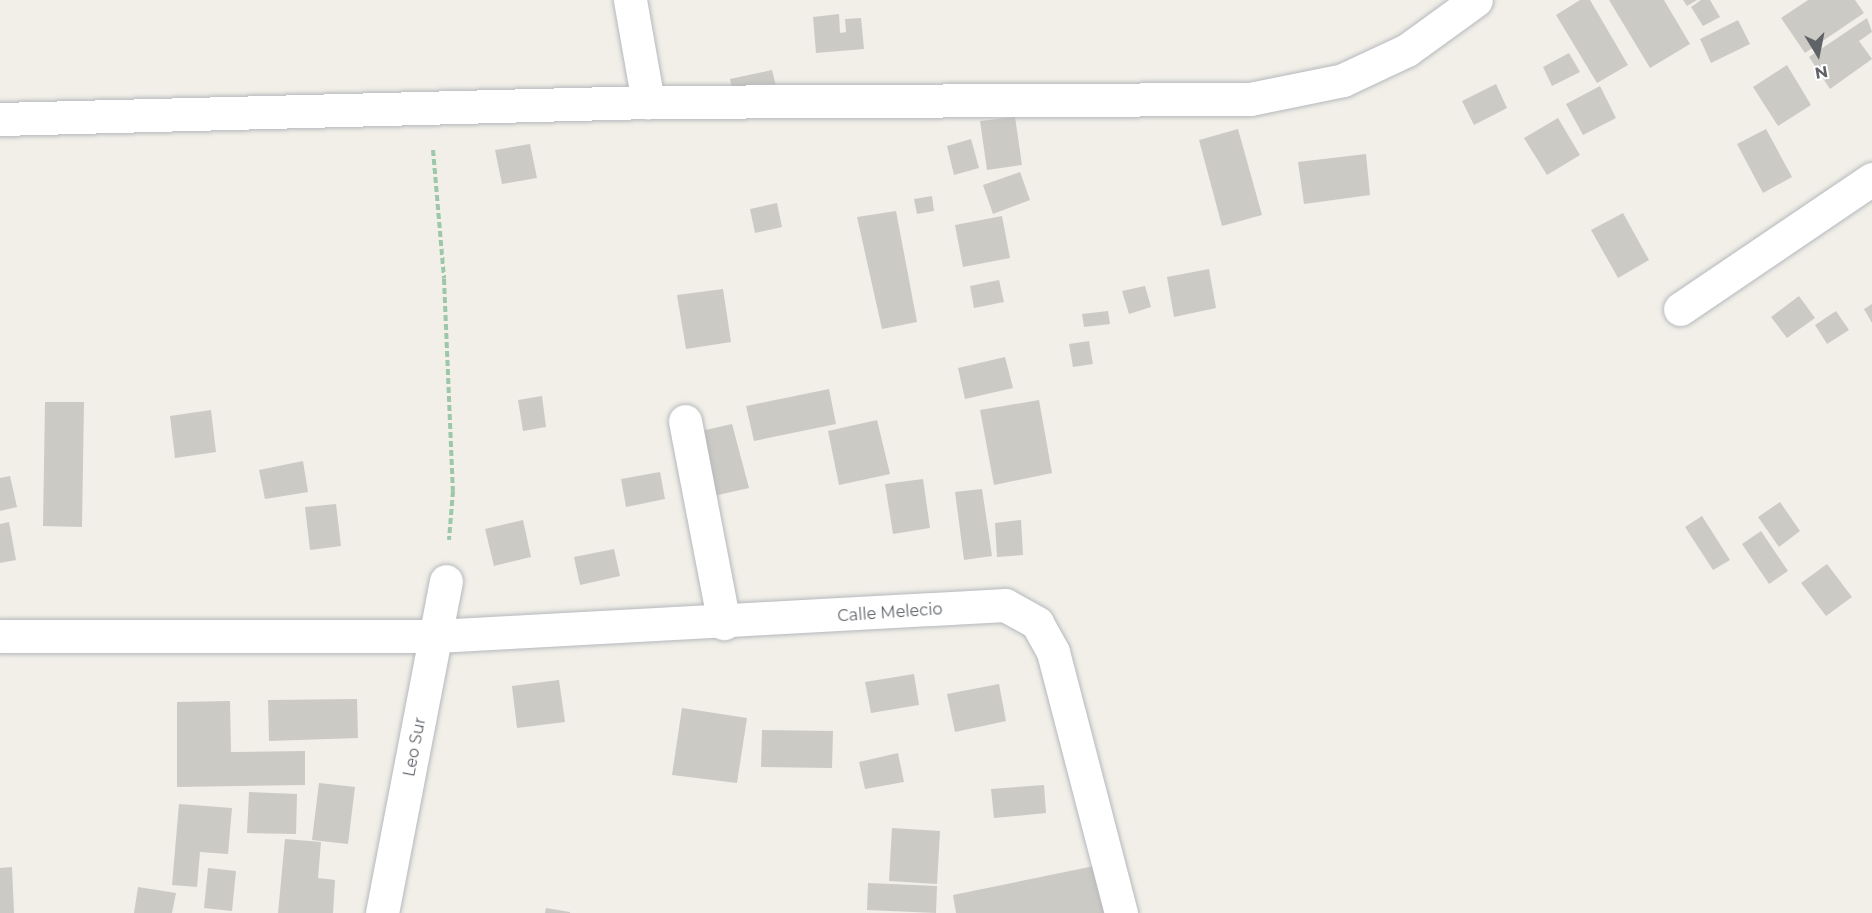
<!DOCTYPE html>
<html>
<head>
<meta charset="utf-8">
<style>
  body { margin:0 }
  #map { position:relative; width:1872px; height:913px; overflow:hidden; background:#f1efe8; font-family:Montserrat,sans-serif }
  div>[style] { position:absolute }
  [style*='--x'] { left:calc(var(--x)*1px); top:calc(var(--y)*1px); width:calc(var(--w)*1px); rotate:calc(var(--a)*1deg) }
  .building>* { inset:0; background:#cccac5 }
  .path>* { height:4px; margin-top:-2px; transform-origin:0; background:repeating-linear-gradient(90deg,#9cc7a9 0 6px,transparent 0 9px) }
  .roads { filter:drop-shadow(0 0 2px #b5b8bc) drop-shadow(0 0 2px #b5b8bc) }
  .minor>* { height:33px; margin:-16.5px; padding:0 16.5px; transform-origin:16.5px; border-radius:16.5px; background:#fff }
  span { translate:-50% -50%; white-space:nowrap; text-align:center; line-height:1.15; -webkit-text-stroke:5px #fff; paint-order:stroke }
  .street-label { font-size:16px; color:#5f6368 }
  .north { position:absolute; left:1788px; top:24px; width:60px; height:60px; -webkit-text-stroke:4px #fff; paint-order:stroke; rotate:170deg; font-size:16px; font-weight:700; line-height:24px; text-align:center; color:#5f6368 }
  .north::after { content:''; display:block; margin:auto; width:21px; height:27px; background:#5f6368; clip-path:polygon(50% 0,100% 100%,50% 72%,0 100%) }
</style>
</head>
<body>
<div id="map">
  <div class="building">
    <div style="clip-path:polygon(1580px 0,1590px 0,1628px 65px,1597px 83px,1556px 15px)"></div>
    <div style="clip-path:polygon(1609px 0,1664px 0,1690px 44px,1650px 68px)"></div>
    <div style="clip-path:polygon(1683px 0,1697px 0,1687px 6px)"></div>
    <div style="clip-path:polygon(1701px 0,1710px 0,1720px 17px,1703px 26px,1691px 7px)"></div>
    <div style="clip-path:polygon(1808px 0,1855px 0,1864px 13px,1805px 53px,1781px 18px)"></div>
    <div style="clip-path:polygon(839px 14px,840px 33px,846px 32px,845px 19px,861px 18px,864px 49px,816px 53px,813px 17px)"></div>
    <div style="clip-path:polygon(1867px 18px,1872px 32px,1859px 41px,1872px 59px,1830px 89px,1809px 57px)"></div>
    <div style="clip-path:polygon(1738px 20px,1750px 44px,1711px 63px,1700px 39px)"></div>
    <div style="clip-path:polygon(1569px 53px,1580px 72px,1552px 86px,1543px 67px)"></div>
    <div style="clip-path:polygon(1787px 65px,1811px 105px,1778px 126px,1753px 87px)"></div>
    <div style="clip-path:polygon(772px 70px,778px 94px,735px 103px,730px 79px)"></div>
    <div style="clip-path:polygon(1496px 84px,1507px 108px,1474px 125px,1462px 101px)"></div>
    <div style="clip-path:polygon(1600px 86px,1616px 118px,1583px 135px,1566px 104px)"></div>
    <div style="clip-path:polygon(1015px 117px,1022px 165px,987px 170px,980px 121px)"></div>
    <div style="clip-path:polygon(1558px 118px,1580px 155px,1547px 175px,1524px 138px)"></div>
    <div style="clip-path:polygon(1238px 129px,1262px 215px,1222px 226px,1199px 140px)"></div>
    <div style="clip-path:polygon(1766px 129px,1792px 177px,1763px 193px,1737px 144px)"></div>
    <div style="clip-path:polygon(971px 139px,979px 168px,954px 175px,947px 146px)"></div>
    <div style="clip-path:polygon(530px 144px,537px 178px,502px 184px,495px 150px)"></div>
    <div style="clip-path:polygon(1366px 154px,1370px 195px,1304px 204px,1298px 162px)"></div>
    <div style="clip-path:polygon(1020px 172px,1030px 200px,993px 214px,983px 185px)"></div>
    <div style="clip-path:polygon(932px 196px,934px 211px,917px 214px,914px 199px)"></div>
    <div style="clip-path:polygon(777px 203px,782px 227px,755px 233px,750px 209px)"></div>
    <div style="clip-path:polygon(896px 211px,917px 322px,882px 329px,857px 217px)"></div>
    <div style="clip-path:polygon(1623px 213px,1649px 260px,1618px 278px,1591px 230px)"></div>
    <div style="clip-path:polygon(1002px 216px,1010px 258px,963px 267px,955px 225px)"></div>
    <div style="clip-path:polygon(1209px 269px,1216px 308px,1174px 317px,1167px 277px)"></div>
    <div style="clip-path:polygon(999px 280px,1004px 302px,974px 308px,970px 286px)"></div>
    <div style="clip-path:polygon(1145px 286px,1151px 307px,1129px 314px,1122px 291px)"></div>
    <div style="clip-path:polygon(723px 289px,731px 342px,686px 349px,677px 295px)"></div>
    <div style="clip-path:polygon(1799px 296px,1815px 318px,1787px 338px,1771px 317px)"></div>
    <div style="clip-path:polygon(1872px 304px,1872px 323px,1864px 309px)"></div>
    <div style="clip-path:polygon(1108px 311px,1110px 324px,1084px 327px,1082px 314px)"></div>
    <div style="clip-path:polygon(1836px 311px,1849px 330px,1827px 344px,1815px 325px)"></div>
    <div style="clip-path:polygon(1089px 341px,1093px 364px,1073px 367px,1069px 344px)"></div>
    <div style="clip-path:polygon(1005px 357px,1013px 388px,965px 399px,958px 368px)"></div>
    <div style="clip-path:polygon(829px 389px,836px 424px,754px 441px,746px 406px)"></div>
    <div style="clip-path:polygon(542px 396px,546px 427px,523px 431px,518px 400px)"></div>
    <div style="clip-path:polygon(1039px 400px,1052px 473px,994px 485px,980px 410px)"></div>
    <div style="clip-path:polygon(45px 402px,84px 402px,82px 527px,43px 526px)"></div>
    <div style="clip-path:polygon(211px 410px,216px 452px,175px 458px,170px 416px)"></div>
    <div style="clip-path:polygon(877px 420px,890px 474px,839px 485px,828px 431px)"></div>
    <div style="clip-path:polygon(732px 424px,749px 488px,709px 497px,692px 433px)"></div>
    <div style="clip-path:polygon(303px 461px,308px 492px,265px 499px,259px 470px)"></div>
    <div style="clip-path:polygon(660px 472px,665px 499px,626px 507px,621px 479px)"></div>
    <div style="clip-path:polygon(10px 476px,17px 507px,0 511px,0 478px)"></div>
    <div style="clip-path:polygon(923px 479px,930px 528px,893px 534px,885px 484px)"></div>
    <div style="clip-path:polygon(982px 489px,992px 556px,964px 560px,955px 492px)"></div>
    <div style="clip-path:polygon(1780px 502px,1800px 531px,1779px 547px,1758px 517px)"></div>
    <div style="clip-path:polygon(336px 504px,341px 546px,310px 550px,305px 507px)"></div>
    <div style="clip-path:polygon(1702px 516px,1730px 560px,1713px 570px,1685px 527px)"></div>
    <div style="clip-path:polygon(523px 520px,531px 557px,494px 566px,485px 529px)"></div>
    <div style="clip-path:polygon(1021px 520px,1023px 555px,997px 557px,995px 523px)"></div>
    <div style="clip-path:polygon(9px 522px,16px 560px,0 563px,0 524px)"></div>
    <div style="clip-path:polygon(1761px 531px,1788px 571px,1769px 584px,1742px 544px)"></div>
    <div style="clip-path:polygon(614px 549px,620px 576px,580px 585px,574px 557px)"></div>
    <div style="clip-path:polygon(1827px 564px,1852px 597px,1826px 616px,1801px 583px)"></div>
    <div style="clip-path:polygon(914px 674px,919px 705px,871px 713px,865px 682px)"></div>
    <div style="clip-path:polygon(559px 680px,565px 722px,517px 728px,512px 686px)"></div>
    <div style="clip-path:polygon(999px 684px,1006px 721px,955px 732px,947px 694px)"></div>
    <div style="clip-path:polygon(357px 699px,358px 738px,269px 741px,268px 700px)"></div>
    <div style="clip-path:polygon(230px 701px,231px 752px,305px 751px,305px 785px,177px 787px,177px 702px)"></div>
    <div style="clip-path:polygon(682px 708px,747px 718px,737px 783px,672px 775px)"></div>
    <div style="clip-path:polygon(762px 730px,833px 731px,832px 768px,761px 767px)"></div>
    <div style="clip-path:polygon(898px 753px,904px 782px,865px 789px,859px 762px)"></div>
    <div style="clip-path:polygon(319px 783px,355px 787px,348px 844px,312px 840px)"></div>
    <div style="clip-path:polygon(1044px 785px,1046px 813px,994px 818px,991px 789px)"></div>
    <div style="clip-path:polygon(249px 792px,297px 794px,296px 834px,247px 833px)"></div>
    <div style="clip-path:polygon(179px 804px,232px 808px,228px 854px,200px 852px,197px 887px,172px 885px)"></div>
    <div style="clip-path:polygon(892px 828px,940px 831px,937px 884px,889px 881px)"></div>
    <div style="clip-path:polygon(285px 839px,321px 842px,318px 878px,335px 880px,333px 913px,278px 913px)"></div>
    <div style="clip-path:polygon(1099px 865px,1108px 913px,956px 913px,953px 895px)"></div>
    <div style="clip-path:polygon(12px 867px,14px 913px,0 913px,0 868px)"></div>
    <div style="clip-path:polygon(208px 868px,236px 871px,232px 911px,204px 908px)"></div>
    <div style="clip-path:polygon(868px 883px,937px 886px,936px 913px,867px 910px)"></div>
    <div style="clip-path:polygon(138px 887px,176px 893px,172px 913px,134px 913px)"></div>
    <div style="clip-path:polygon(546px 908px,570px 912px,570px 913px,545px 913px)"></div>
  </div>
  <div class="path">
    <div style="--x:433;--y:150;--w:129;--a:85.1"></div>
    <div style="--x:444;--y:279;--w:212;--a:87.6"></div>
    <div style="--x:453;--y:491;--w:49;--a:94.7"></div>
  </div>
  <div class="roads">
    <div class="minor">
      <div style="--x:630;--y:0;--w:104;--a:80"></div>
      <div style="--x:0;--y:119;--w:648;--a:-1.5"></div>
      <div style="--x:648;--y:102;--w:602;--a:-0.29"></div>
      <div style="--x:1250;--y:99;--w:95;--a:-11.5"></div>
      <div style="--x:1343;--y:80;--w:71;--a:-25.1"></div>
      <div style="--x:1407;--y:50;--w:85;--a:-35.9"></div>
      <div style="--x:1680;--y:309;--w:232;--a:-34.1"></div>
      <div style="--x:685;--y:421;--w:206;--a:79.1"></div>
      <div style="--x:0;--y:636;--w:436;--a:0"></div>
      <div style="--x:436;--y:636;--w:570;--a:-3.12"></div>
      <div style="--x:1005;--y:605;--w:37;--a:29"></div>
      <div style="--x:1037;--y:623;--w:33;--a:61"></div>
      <div style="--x:1053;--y:652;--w:270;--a:75.4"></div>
      <div style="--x:382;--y:913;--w:338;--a:-79.1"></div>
    </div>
  </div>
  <div class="street-label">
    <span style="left:890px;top:613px;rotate:-4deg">Calle Melecio</span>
    <span style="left:415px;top:747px;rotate:-79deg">Leo Sur</span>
  </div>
  <div class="north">N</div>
</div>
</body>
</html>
